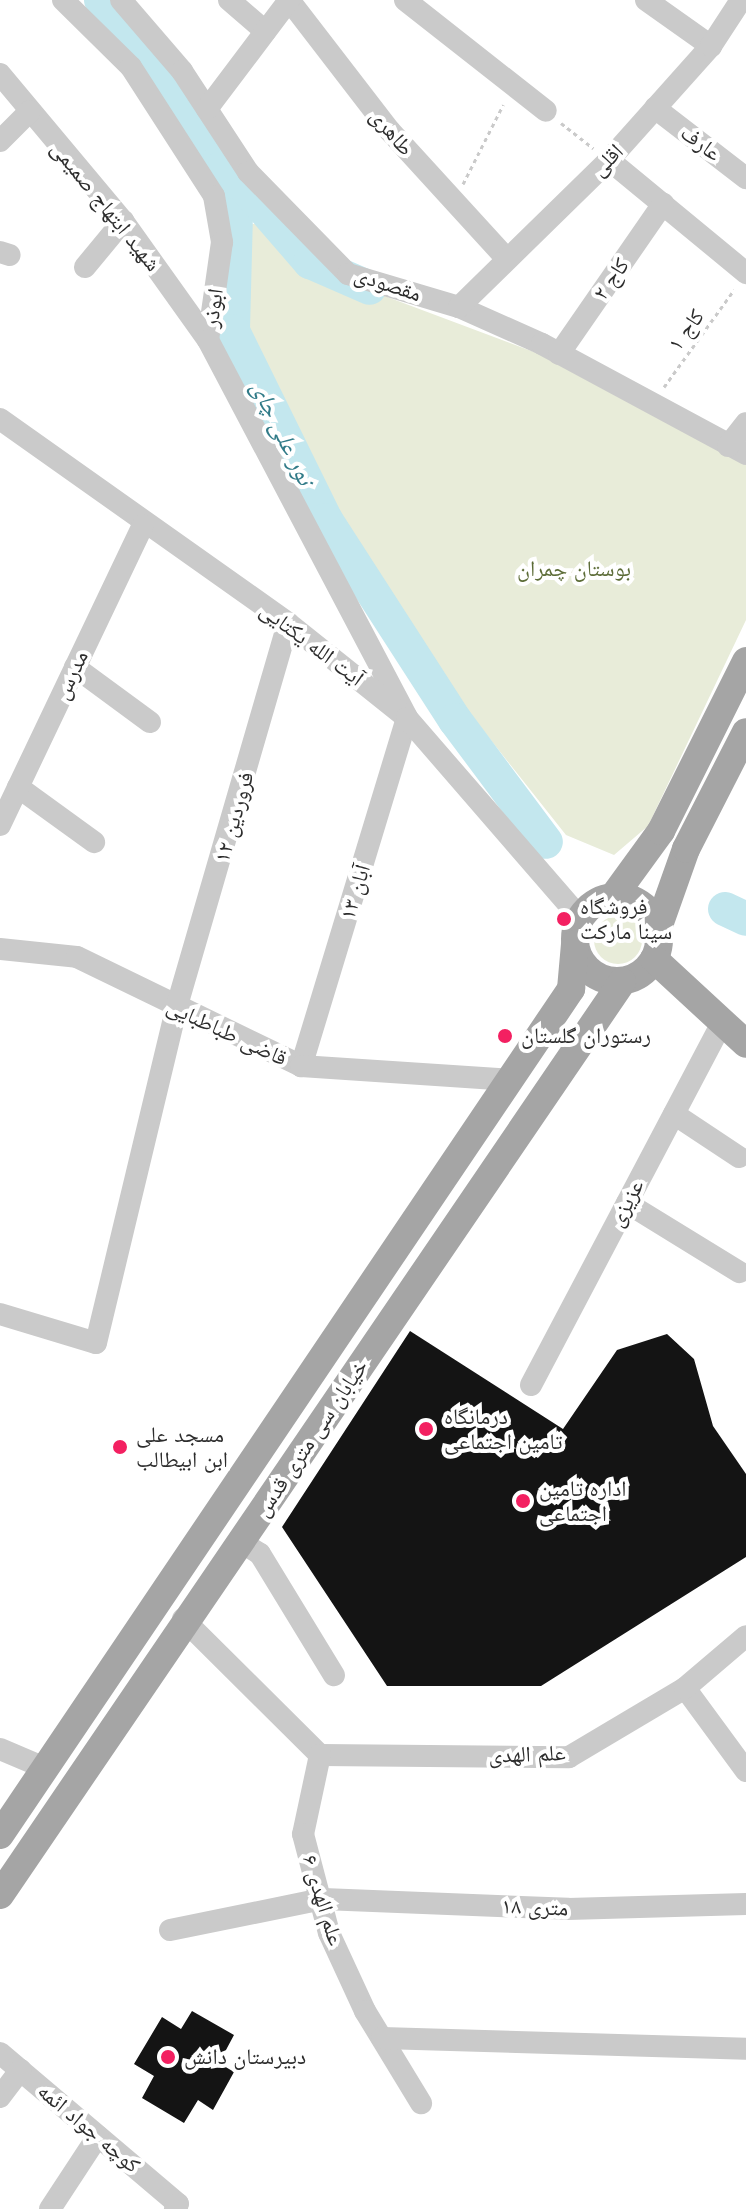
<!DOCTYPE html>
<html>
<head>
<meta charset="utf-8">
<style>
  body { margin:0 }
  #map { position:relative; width:746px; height:2209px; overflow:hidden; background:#fff; font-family:Jost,"Noto Naskh Arabic",sans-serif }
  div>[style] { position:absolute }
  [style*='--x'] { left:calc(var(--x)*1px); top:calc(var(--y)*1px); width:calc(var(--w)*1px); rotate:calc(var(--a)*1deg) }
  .green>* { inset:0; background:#e8ecd9 }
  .round { border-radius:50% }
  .river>* { height:34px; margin:-17px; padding:0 17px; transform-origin:17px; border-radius:17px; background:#c3e7ee }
  .building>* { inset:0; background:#141414 }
  .path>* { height:3px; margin-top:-1.5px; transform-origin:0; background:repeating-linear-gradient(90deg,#cacaca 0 4px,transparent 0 8px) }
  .minor>* { height:22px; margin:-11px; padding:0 11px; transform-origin:11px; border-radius:11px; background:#cacaca }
  .major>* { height:28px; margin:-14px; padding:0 14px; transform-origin:14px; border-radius:14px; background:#a5a5a5 }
  .major>.ring { margin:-14px; padding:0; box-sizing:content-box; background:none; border:28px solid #a5a5a5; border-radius:50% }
  .dots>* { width:22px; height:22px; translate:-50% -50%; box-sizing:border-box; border:4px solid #fff; border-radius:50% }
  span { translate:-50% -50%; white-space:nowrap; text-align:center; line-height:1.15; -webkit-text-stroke:8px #fff; paint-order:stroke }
  .street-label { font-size:22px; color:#2d2d2d }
  .park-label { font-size:22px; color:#5c6c37 }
  .poi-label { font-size:22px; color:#2d2d2d }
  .left { translate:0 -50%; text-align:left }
  .water-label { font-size:24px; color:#317b88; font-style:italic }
</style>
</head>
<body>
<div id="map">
  <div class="green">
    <div style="clip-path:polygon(271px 221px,320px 248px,366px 289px,558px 361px,746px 465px,746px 620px,648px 826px,614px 855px,566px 835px,398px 623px,246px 341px,248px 225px)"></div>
    <div class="round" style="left:594px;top:916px;width:48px;height:48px"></div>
  </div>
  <div class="river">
    <div style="--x:101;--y:0;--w:199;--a:53.2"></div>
    <div style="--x:220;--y:159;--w:57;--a:73.8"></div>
    <div style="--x:236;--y:214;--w:117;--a:91.5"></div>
    <div style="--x:233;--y:331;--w:211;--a:63.8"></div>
    <div style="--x:326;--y:520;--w:238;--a:57.2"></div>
    <div style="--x:455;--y:720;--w:152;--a:53.3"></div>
    <div style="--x:225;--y:164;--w:130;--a:49.1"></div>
    <div style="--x:310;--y:262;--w:65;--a:23.4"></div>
    <div style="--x:725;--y:909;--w:23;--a:25"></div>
  </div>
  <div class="building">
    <div style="clip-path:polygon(410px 1331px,563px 1429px,617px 1350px,667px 1334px,694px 1359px,713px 1426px,746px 1474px,746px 1557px,541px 1686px,387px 1686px,282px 1527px)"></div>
    <div style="clip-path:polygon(192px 2011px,234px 2035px,219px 2063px,234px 2072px,213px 2110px,198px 2100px,184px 2123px,142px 2098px,154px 2076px,134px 2064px,162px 2017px,181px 2029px)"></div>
  </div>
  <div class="path">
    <div style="--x:561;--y:123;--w:41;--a:38"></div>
    <div style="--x:463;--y:184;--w:89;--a:-63.1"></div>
    <div style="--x:664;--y:387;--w:120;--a:-54.2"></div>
  </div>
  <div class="minor">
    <div style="--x:63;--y:0;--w:95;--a:44.6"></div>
    <div style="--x:131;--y:67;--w:153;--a:57.2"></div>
    <div style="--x:214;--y:196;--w:47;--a:80.1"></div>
    <div style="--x:222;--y:242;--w:99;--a:98.1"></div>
    <div style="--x:121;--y:0;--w:94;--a:49.3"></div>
    <div style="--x:182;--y:71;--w:121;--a:56.8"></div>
    <div style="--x:248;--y:172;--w:143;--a:45.6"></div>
    <div style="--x:348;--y:274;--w:116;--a:16.6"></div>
    <div style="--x:459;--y:307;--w:91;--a:24"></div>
    <div style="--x:542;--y:344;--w:232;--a:28.3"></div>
    <div style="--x:229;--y:0;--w:48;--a:40.7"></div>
    <div style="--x:289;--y:0;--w:165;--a:52.4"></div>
    <div style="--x:390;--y:131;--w:169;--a:47.6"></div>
    <div style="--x:405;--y:0;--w:179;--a:38.2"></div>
    <div style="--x:646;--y:0;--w:80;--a:35.3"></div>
    <div style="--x:0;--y:74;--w:192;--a:50.1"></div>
    <div style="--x:123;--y:221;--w:146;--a:54.5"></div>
    <div style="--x:208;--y:340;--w:427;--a:62.2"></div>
    <div style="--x:407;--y:718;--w:364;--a:106.9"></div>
    <div style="--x:655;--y:108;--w:115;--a:37.6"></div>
    <div style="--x:207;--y:109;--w:136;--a:-53"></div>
    <div style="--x:0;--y:141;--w:42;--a:-45"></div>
    <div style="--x:609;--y:160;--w:178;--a:39.5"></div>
    <div style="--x:0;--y:252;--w:10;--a:17"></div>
    <div style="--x:85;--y:267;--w:60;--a:-50.4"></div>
    <div style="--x:459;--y:307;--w:210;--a:-44.4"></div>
    <div style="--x:609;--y:160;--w:153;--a:-48.2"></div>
    <div style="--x:711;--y:46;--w:55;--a:-56.9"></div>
    <div style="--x:559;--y:354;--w:183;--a:-55.3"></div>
    <div style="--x:0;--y:419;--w:353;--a:35.3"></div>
    <div style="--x:288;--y:623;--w:152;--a:38.6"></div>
    <div style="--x:407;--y:718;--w:264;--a:49.1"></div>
    <div style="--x:728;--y:446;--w:29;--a:-52"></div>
    <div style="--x:75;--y:667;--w:93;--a:36.3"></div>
    <div style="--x:18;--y:787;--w:94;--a:35.9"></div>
    <div style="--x:0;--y:825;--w:332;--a:-64.5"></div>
    <div style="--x:0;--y:949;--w:77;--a:5.9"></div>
    <div style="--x:77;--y:957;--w:249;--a:25.9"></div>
    <div style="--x:301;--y:1066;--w:212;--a:3.8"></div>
    <div style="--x:674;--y:1114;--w:78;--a:33.5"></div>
    <div style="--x:627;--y:1203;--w:132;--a:31.6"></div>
    <div style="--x:0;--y:1314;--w:100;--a:16.8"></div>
    <div style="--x:96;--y:1343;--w:343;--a:-76.5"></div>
    <div style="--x:176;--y:1009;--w:402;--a:-73.8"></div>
    <div style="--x:531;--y:1385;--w:410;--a:-62.2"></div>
    <div style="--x:241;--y:1542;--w:22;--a:32"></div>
    <div style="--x:260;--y:1554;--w:142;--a:58.6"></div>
    <div style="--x:183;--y:1619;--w:193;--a:44.8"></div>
    <div style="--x:685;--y:1688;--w:103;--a:53.7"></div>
    <div style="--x:0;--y:1749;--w:49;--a:22.9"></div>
    <div style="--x:320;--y:1755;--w:249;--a:0.5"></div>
    <div style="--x:569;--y:1757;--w:135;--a:-30.7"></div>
    <div style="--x:685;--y:1688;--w:80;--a:-40.4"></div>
    <div style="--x:320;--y:1755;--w:81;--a:102.1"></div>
    <div style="--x:303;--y:1834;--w:102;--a:75.3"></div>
    <div style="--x:329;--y:1933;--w:86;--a:65.2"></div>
    <div style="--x:365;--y:2011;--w:108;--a:58.7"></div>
    <div style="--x:170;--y:1930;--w:156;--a:-11.5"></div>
    <div style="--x:323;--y:1899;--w:245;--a:2.3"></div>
    <div style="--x:568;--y:1909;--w:178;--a:-1.6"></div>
    <div style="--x:382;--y:2038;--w:364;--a:1.7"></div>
    <div style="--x:0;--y:2053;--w:233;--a:40.3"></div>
    <div style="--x:178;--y:2204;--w:6;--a:121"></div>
    <div style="--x:0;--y:2097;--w:34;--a:-53"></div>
    <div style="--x:50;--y:2209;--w:87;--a:-56.7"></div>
  </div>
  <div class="major">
    <div class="ring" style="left:575px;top:897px;width:56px;height:56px"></div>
    <div style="--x:613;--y:897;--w:82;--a:-54"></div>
    <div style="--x:661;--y:831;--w:190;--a:-63.4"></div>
    <div style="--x:658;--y:928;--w:84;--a:-70.5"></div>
    <div style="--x:686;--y:849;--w:131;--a:-62.9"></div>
    <div style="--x:654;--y:959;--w:125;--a:42.7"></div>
    <div style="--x:0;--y:1835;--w:1021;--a:-55.98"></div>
    <div style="--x:571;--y:989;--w:45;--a:-84.9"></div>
    <div style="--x:0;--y:1895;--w:1105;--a:-55.73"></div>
  </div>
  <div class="dots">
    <div style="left:564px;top:919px;background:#f32061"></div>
    <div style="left:505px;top:1036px;background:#f32061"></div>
    <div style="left:426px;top:1429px;background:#f32061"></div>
    <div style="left:120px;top:1447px;background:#f32061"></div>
    <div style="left:523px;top:1501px;background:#f32061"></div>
    <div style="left:168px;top:2057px;background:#f32061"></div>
  </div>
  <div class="street-label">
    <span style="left:392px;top:132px;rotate:50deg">طاهری</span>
    <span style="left:701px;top:143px;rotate:37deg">عارف</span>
    <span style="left:607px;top:160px;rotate:-45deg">اقلی</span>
    <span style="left:106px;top:206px;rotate:51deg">شهید ابتهاج صمیمی</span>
    <span style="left:611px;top:279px;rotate:-55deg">کاج ۲</span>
    <span style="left:388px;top:284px;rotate:18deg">مقصودی</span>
    <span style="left:213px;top:308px;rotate:-82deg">ابوذر</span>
    <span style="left:686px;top:330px;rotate:-54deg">کاج ۱</span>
    <span style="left:312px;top:644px;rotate:37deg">آیت الله یکتایی</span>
    <span style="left:71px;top:675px;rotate:-65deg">مدرس</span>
    <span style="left:234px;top:817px;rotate:-74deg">۱۲ فروردین</span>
    <span style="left:355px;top:892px;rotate:-73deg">۱۳ آبان</span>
    <span style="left:227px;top:1032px;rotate:25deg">قاضی طباطبایی</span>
    <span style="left:626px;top:1203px;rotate:-62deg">عزیزی</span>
    <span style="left:311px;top:1438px;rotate:-56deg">خیابان سی متری قدس</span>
    <span style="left:527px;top:1754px;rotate:-2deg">علم الهدی</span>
    <span style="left:323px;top:1900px;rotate:73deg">علم الهدی ۶</span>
    <span style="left:535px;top:1907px;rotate:2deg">۱۸ متری</span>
    <span style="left:89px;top:2128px;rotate:40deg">کوچه جواد ائمه</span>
  </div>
  <div class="park-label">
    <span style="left:574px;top:569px">بوستان چمران</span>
  </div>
  <div class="poi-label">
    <span class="left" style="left:580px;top:919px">فروشگاه<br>سینا مارکت</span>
    <span class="left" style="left:521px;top:1036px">رستوران گلستان</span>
    <span class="left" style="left:444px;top:1429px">درمانگاه<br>تامین اجتماعی</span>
    <span class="left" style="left:136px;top:1447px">مسجد علی<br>ابن ابیطالب</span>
    <span class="left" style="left:539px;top:1501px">اداره تامین<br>اجتماعی</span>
    <span class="left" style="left:184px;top:2057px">دبیرستان دانش</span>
  </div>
  <div class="water-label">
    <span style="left:283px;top:433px;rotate:64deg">نور علی چای</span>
  </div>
</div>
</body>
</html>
